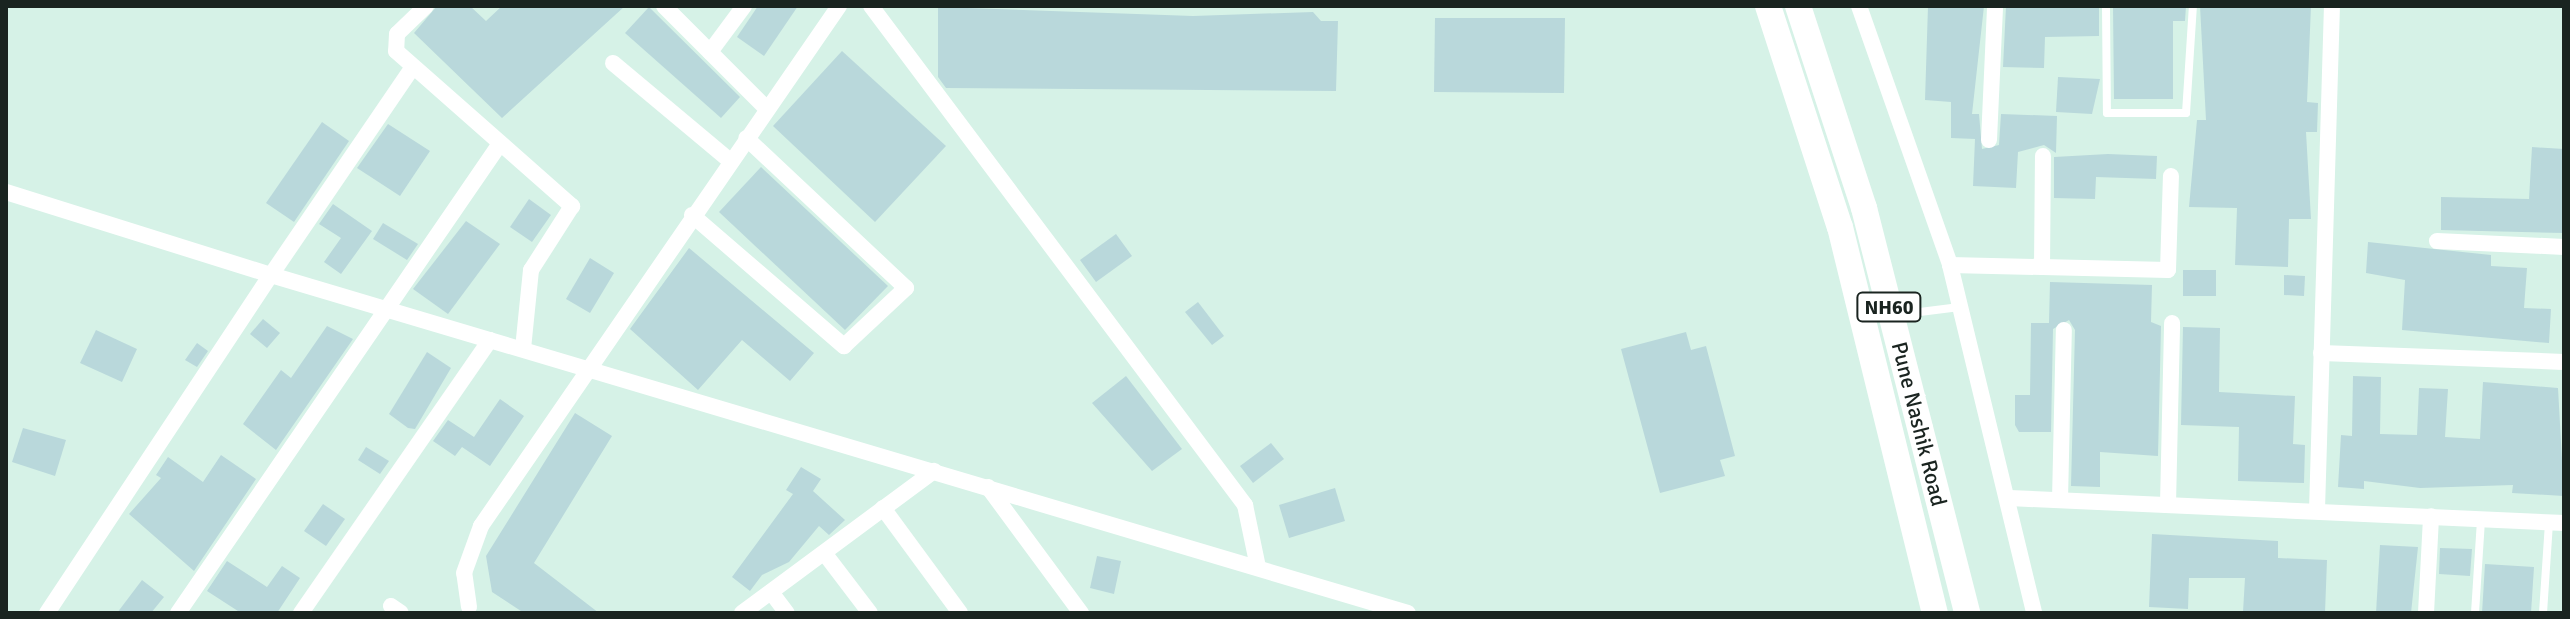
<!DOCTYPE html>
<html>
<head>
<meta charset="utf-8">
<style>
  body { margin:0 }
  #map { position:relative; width:2570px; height:619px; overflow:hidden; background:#d6f2e7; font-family:Signika,sans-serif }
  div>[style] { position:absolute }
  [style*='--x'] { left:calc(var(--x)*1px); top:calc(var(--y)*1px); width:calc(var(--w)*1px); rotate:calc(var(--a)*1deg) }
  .building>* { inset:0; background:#b9d8db }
  .service>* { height:8px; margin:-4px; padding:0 4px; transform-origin:4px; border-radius:4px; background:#fff }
  .minor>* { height:16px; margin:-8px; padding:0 8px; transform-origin:8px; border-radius:8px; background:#fff }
  .trunk>* { height:26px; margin:-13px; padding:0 13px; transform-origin:13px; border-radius:13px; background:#fff }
  span { translate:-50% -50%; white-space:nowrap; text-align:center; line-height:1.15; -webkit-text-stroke:8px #fff; paint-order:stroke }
  .shield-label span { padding:2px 6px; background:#fff; border:2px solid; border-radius:6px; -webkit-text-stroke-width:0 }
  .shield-label { font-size:20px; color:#1a2420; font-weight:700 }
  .street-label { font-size:22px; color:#1a2420 }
  .frame { position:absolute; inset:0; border:8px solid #1a2420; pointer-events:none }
</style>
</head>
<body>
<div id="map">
  <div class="building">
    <div style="clip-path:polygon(437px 6px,470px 6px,486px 21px,502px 6px,625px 6px,502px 118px,414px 33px)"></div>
    <div style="clip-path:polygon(758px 6px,798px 6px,764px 56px,737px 37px)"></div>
    <div style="clip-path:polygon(1928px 6px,1984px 6px,1972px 114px,1979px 114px,1982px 149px,1999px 145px,2001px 114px,2057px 116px,2056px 153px,2044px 145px,2018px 152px,2016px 188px,1973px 186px,1975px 139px,1951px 138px,1951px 102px,1925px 100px)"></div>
    <div style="clip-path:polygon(2006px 6px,2099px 6px,2099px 36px,2045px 37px,2044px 68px,2003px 67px)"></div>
    <div style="clip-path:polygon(2113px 6px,2186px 6px,2185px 21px,2173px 21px,2173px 99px,2114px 99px)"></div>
    <div style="clip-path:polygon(2200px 6px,2311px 6px,2307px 102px,2318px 103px,2317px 132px,2306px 132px,2311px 219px,2289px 219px,2288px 267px,2235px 265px,2237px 208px,2189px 207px,2197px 120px,2206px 120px)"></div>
    <div style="clip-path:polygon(649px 7px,740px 97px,721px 118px,625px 33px)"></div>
    <div style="clip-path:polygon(938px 7px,1193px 16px,1313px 12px,1321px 21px,1338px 21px,1336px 91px,946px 88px,938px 77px)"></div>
    <div style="clip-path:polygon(1435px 18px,1565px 18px,1564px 93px,1434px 92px)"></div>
    <div style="clip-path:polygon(842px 51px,946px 146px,875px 222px,773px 126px)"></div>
    <div style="clip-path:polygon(2058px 77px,2100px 79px,2092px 114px,2056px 112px)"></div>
    <div style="clip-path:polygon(322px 122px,349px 141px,294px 222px,266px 203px)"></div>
    <div style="clip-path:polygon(388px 124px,430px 151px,400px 196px,357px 168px)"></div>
    <div style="clip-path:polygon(2532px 147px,2564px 149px,2564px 233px,2441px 230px,2441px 197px,2529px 199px)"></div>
    <div style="clip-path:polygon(2108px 154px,2157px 156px,2156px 179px,2096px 177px,2095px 199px,2054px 198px,2054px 157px)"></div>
    <div style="clip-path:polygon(761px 167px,888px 286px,845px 330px,719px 212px)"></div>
    <div style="clip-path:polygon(529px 199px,551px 215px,532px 242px,510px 227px)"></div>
    <div style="clip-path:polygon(333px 204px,372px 231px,341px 274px,324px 262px,341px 238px,319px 224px)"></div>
    <div style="clip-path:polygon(466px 221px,500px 244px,448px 314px,413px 289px)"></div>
    <div style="clip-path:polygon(383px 223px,418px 244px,407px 260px,373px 239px)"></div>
    <div style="clip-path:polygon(1116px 234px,1132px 256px,1096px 282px,1080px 260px)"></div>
    <div style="clip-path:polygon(2368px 242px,2491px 255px,2491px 266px,2527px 268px,2524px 308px,2551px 309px,2549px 343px,2402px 330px,2405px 280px,2366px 273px)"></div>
    <div style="clip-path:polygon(689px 248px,814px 353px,790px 381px,742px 340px,698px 390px,630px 329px)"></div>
    <div style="clip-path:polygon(590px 258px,614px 273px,590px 313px,566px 299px)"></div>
    <div style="clip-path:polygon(2183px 270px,2216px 270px,2216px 296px,2183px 296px)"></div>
    <div style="clip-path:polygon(2284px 275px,2305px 276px,2304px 296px,2284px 295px)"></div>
    <div style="clip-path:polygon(2050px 282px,2152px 285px,2151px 322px,2161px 326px,2158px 456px,2100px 452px,2100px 487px,2071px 486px,2075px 330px,2069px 320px,2053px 329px,2051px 432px,2019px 432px,2015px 425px,2015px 395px,2030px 395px,2031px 323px,2049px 323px)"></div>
    <div style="clip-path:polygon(1198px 302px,1224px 336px,1212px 345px,1185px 312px)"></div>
    <div style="clip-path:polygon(263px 319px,280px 333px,267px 348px,250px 334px)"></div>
    <div style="clip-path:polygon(327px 326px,353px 339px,276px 450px,243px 424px,281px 370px,291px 378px)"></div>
    <div style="clip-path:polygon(2183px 327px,2220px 328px,2219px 392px,2295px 396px,2293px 444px,2305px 445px,2304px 483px,2238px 481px,2239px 427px,2181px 425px)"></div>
    <div style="clip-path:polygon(96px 330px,137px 349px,122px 382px,80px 363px)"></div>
    <div style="clip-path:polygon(1686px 332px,1691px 350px,1706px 346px,1735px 456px,1720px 460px,1725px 476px,1660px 493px,1621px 349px)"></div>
    <div style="clip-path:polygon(197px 343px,208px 351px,197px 367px,185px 360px)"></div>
    <div style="clip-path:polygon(427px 352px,451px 368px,415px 429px,408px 428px,389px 414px)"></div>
    <div style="clip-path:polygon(1126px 376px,1182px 449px,1152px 471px,1092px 403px)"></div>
    <div style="clip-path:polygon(2353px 376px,2381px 377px,2380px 434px,2417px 435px,2419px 388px,2448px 389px,2445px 437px,2480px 439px,2483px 382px,2558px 388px,2564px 496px,2512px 493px,2513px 485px,2420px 488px,2364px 481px,2364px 489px,2338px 487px,2341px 435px,2352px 436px)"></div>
    <div style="clip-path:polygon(500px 399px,524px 416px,490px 466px,462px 447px,455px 456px,433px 441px,448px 420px,474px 437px)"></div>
    <div style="clip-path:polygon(575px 413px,612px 436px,534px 563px,599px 613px,524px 613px,492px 592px,486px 556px)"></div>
    <div style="clip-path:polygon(23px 428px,66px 440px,55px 476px,12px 462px)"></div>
    <div style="clip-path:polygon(1271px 443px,1284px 459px,1253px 483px,1240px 466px)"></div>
    <div style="clip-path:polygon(366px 447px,389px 461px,380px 474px,358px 460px)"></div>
    <div style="clip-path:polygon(221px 455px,256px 479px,194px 571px,129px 514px,161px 478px,156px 475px,168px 457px,203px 482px)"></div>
    <div style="clip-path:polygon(801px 467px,821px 479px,813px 491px,845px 520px,829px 535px,819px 526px,789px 562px,762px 575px,750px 591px,732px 577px,793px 494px,786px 490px)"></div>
    <div style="clip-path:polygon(1335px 488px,1345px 521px,1289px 538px,1279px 505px)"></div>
    <div style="clip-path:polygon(323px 504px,345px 519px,326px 546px,304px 531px)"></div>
    <div style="clip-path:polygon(2152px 534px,2278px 541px,2278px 558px,2327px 560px,2325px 613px,2243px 612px,2245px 578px,2189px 578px,2188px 609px,2149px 607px)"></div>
    <div style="clip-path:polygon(2380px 545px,2418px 547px,2411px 613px,2376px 613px)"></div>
    <div style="clip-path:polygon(2440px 548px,2472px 549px,2470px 576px,2439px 574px)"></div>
    <div style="clip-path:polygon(1097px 556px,1121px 561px,1114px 594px,1090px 588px)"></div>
    <div style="clip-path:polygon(227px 561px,267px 587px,282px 566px,300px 578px,277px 613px,241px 613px,207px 591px)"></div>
    <div style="clip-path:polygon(2485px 564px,2534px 567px,2531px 613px,2482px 613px)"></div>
    <div style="clip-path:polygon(142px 580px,164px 597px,151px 613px,117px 613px)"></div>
  </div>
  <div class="service">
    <div style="--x:2106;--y:6;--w:107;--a:89.5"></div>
    <div style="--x:2107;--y:113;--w:79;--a:0"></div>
    <div style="--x:2186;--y:113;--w:107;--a:-86.3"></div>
    <div style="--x:1896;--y:315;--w:64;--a:-7.2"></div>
    <div style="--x:2475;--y:613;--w:93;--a:-86.3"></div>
    <div style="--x:2543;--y:613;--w:91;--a:-86.2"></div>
  </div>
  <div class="minor">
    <div style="--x:426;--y:6;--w:40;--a:136"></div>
    <div style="--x:397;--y:34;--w:17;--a:93"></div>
    <div style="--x:396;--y:51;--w:235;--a:41.4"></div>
    <div style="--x:572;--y:206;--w:76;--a:122.6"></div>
    <div style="--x:531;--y:270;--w:79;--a:95.8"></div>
    <div style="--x:664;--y:6;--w:146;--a:45"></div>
    <div style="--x:871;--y:6;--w:624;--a:53.15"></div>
    <div style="--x:1245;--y:505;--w:63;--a:78.2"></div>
    <div style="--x:1859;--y:6;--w:275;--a:70.6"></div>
    <div style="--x:1950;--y:265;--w:358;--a:76.4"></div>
    <div style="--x:710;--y:52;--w:57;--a:-53.5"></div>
    <div style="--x:613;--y:63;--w:153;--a:39.9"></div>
    <div style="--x:1989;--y:140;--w:134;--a:-87.4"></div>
    <div style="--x:6;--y:192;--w:278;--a:17.4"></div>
    <div style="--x:271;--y:275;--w:252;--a:-55.7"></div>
    <div style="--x:692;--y:215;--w:201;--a:40.8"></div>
    <div style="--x:844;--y:346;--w:85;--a:-43.1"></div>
    <div style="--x:906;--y:288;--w:219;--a:-136.8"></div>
    <div style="--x:2437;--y:241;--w:127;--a:2.7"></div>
    <div style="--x:1950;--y:265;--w:218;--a:1.3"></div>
    <div style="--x:2168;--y:270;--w:94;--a:-88.2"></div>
    <div style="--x:2042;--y:267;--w:111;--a:-89.5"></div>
    <div style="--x:2321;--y:353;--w:243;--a:2.1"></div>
    <div style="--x:988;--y:487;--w:157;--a:53.6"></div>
    <div style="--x:2009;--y:498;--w:556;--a:2.58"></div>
    <div style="--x:2060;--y:500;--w:170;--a:-88.7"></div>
    <div style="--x:2168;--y:504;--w:181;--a:-88.7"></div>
    <div style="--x:883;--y:508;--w:130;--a:53.7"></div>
    <div style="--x:2317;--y:510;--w:504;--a:-88.3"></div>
    <div style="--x:825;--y:554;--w:74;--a:52.7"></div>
    <div style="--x:771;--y:592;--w:26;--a:53"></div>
    <div style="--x:391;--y:606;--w:12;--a:35"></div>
    <div style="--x:469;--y:607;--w:34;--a:-98"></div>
    <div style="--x:464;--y:573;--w:50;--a:-70.1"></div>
    <div style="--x:481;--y:526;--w:631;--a:-55.45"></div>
    <div style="--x:47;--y:613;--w:405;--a:-56.5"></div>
    <div style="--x:271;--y:275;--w:1186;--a:16.56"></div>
    <div style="--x:178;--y:613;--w:568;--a:-55.55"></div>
    <div style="--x:301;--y:613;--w:332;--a:-55.3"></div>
    <div style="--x:742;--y:613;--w:239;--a:-36.5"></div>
    <div style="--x:2426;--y:613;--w:97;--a:-87"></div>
  </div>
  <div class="trunk">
    <div style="--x:1768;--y:6;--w:232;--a:72"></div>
    <div style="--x:1840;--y:227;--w:398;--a:76.2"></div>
    <div style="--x:1798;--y:6;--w:213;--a:71.9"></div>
    <div style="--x:1864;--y:208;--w:418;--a:75.7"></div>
  </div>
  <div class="shield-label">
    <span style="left:1889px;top:307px">NH60</span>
  </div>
  <div class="street-label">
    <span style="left:1919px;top:424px;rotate:76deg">Pune Nashik Road</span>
  </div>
  <div class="frame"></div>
</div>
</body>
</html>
